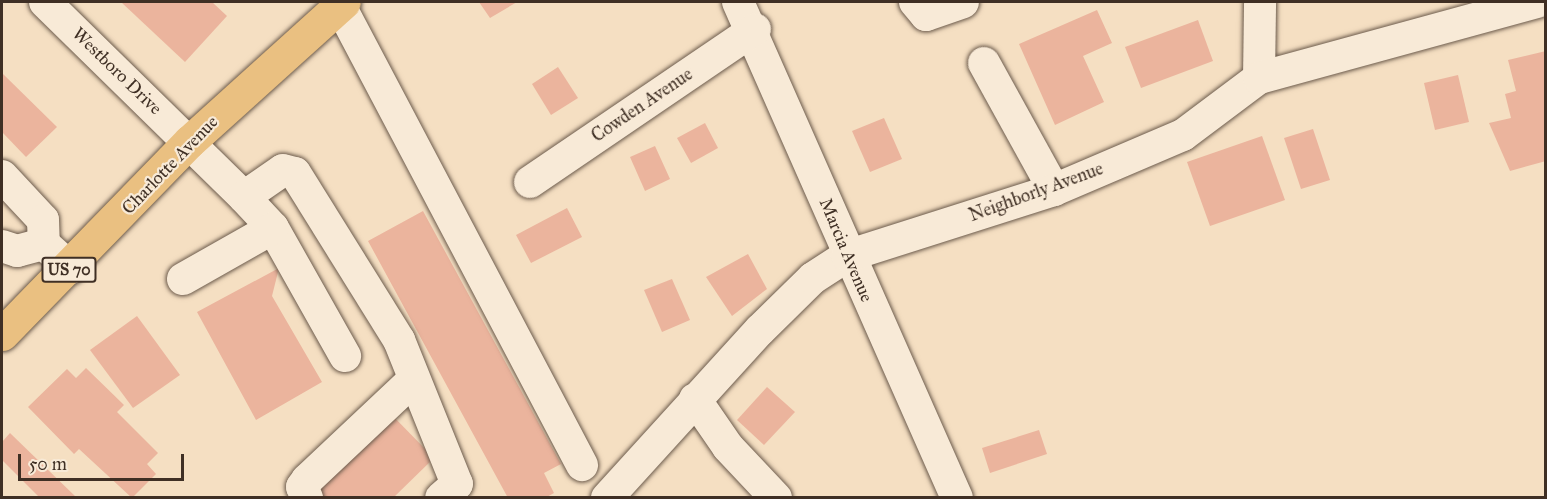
<!DOCTYPE html>
<html>
<head>
<meta charset="utf-8">
<style>
  body { margin:0 }
  #map { position:relative; width:1547px; height:499px; overflow:hidden; background:#f5dfc2; font-family:"IM FELL Great Primer",serif }
  div>[style] { position:absolute }
  [style*='--x'] { left:calc(var(--x)*1px); top:calc(var(--y)*1px); width:calc(var(--w)*1px); rotate:calc(var(--a)*1deg) }
  .building>* { inset:0; background:#ebb49d }
  .roads { filter:drop-shadow(0 0 2px #6c5b4c) drop-shadow(0 0 2px #6c5b4c) }
  .minor>* { height:32px; margin:-16px; padding:0 16px; transform-origin:16px; border-radius:16px; background:#f8ead7 }
  .major>* { height:33px; margin:-16.5px; padding:0 16.5px; transform-origin:16.5px; border-radius:16.5px; background:#eac081 }
  span { translate:-50% -50%; white-space:nowrap; text-align:center; line-height:1.15; -webkit-text-stroke:4.5px #f8ead7; paint-order:stroke }
  .shield-label span { padding:2px 4px; background:#f8ead7; border:2px solid; border-radius:4px; -webkit-text-stroke-width:0 }
  .shield-label { font-size:16px; color:#3f2f24; font-weight:700 }
  .street-label { font-size:18px; color:#3f2f24 }
  .frame { position:absolute; inset:0; border:3px solid #3f2f24; pointer-events:none }
  .scale { position:absolute; left:18px; top:454px; width:166px; height:27px; box-sizing:border-box; border:3px solid #3f2f24; border-top:0; padding-left:8px; font-size:18px; line-height:21px; white-space:nowrap; color:#3f2f24; -webkit-text-stroke:4px #f8ead7; paint-order:stroke }
</style>
</head>
<body>
<div id="map">
  <div class="building">
    <div style="clip-path:polygon(121px 2px,212px 2px,227px 16px,185px 62px)"></div>
    <div style="clip-path:polygon(479px 2px,517px 2px,490px 18px)"></div>
    <div style="clip-path:polygon(1097px 10px,1112px 43px,1083px 56px,1104px 102px,1055px 125px,1019px 44px)"></div>
    <div style="clip-path:polygon(1198px 20px,1213px 61px,1141px 88px,1125px 47px)"></div>
    <div style="clip-path:polygon(1546px 51px,1546px 161px,1510px 171px,1489px 123px,1511px 118px,1505px 94px,1516px 91px,1508px 60px)"></div>
    <div style="clip-path:polygon(558px 67px,578px 98px,551px 115px,532px 84px)"></div>
    <div style="clip-path:polygon(2px 73px,57px 127px,26px 157px,2px 132px)"></div>
    <div style="clip-path:polygon(1458px 75px,1469px 122px,1435px 130px,1424px 83px)"></div>
    <div style="clip-path:polygon(884px 118px,902px 159px,870px 172px,852px 131px)"></div>
    <div style="clip-path:polygon(705px 123px,718px 148px,691px 163px,677px 138px)"></div>
    <div style="clip-path:polygon(1313px 129px,1330px 180px,1301px 189px,1284px 138px)"></div>
    <div style="clip-path:polygon(1262px 136px,1285px 200px,1210px 226px,1187px 162px)"></div>
    <div style="clip-path:polygon(655px 146px,670px 179px,645px 191px,630px 157px)"></div>
    <div style="clip-path:polygon(567px 208px,582px 237px,531px 263px,516px 235px)"></div>
    <div style="clip-path:polygon(423px 211px,561px 464px,544px 473px,554px 493px,545px 498px,508px 498px,368px 241px)"></div>
    <div style="clip-path:polygon(748px 254px,767px 289px,732px 316px,706px 277px)"></div>
    <div style="clip-path:polygon(279px 268px,272px 296px,322px 382px,256px 420px,197px 312px)"></div>
    <div style="clip-path:polygon(672px 279px,690px 320px,662px 332px,644px 290px)"></div>
    <div style="clip-path:polygon(137px 316px,180px 375px,133px 408px,90px 350px)"></div>
    <div style="clip-path:polygon(86px 368px,124px 405px,117px 412px,158px 453px,147px 464px,156px 474px,132px 498px,79px 449px,74px 454px,28px 407px,67px 369px,76px 378px)"></div>
    <div style="clip-path:polygon(767px 387px,795px 412px,764px 445px,737px 420px)"></div>
    <div style="clip-path:polygon(387px 410px,434px 458px,393px 498px,325px 498px,311px 483px)"></div>
    <div style="clip-path:polygon(1039px 430px,1047px 454px,990px 473px,982px 448px)"></div>
    <div style="clip-path:polygon(10px 433px,77px 498px,40px 498px,2px 460px,2px 442px)"></div>
  </div>
  <div class="roads">
    <div class="minor">
      <div style="--x:45;--y:2;--w:279;--a:44.4"></div>
      <div style="--x:244;--y:197;--w:47;--a:-34.7"></div>
      <div style="--x:283;--y:170;--w:12;--a:14"></div>
      <div style="--x:295;--y:173;--w:197;--a:58.1"></div>
      <div style="--x:399;--y:340;--w:155;--a:68.1"></div>
      <div style="--x:457;--y:484;--w:21;--a:139"></div>
      <div style="--x:738;--y:2;--w:542;--a:66.18"></div>
      <div style="--x:915;--y:2;--w:17;--a:50"></div>
      <div style="--x:926;--y:15;--w:39;--a:-19"></div>
      <div style="--x:340;--y:6;--w:519;--a:62.2"></div>
      <div style="--x:984;--y:63;--w:145;--a:61.1"></div>
      <div style="--x:1259;--y:78;--w:76;--a:-89.2"></div>
      <div style="--x:2;--y:176;--w:60;--a:47"></div>
      <div style="--x:43;--y:220;--w:24;--a:88"></div>
      <div style="--x:44;--y:244;--w:36;--a:42"></div>
      <div style="--x:530;--y:182;--w:272;--a:-34.2"></div>
      <div style="--x:244;--y:197;--w:42;--a:46.9"></div>
      <div style="--x:273;--y:228;--w:147;--a:60.6"></div>
      <div style="--x:2;--y:246;--w:16;--a:18"></div>
      <div style="--x:17;--y:251;--w:28;--a:-15"></div>
      <div style="--x:183;--y:279;--w:103;--a:-29.5"></div>
      <div style="--x:695;--y:399;--w:58;--a:55.5"></div>
      <div style="--x:728;--y:447;--w:70;--a:46.7"></div>
      <div style="--x:307;--y:498;--w:12;--a:-114"></div>
      <div style="--x:302;--y:487;--w:9;--a:-54"></div>
      <div style="--x:307;--y:480;--w:146;--a:-43.3"></div>
      <div style="--x:607;--y:498;--w:227;--a:-47.7"></div>
      <div style="--x:760;--y:330;--w:74;--a:-44.5"></div>
      <div style="--x:813;--y:278;--w:40;--a:-32.9"></div>
      <div style="--x:847;--y:256;--w:217;--a:-17.7"></div>
      <div style="--x:1054;--y:190;--w:140;--a:-23.1"></div>
      <div style="--x:1183;--y:135;--w:95;--a:-36.9"></div>
      <div style="--x:1259;--y:78;--w:288;--a:-15.3"></div>
    </div>
    <div class="major">
      <div style="--x:2;--y:334;--w:269;--a:-45.8"></div>
      <div style="--x:190;--y:141;--w:207;--a:-42.1"></div>
    </div>
  </div>
  <div class="shield-label">
    <span style="left:69px;top:270px">US 70</span>
  </div>
  <div class="street-label">
    <span style="left:117px;top:71px;rotate:44deg">Westboro Drive</span>
    <span style="left:642px;top:105px;rotate:-34deg">Cowden Avenue</span>
    <span style="left:170px;top:165px;rotate:-46deg">Charlotte Avenue</span>
    <span style="left:1036px;top:192px;rotate:-20deg">Neighborly Avenue</span>
    <span style="left:846px;top:250px;rotate:67deg">Marcia Avenue</span>
  </div>
  <div class="frame"></div>
  <div class="scale">50 m</div>
</div>
</body>
</html>
